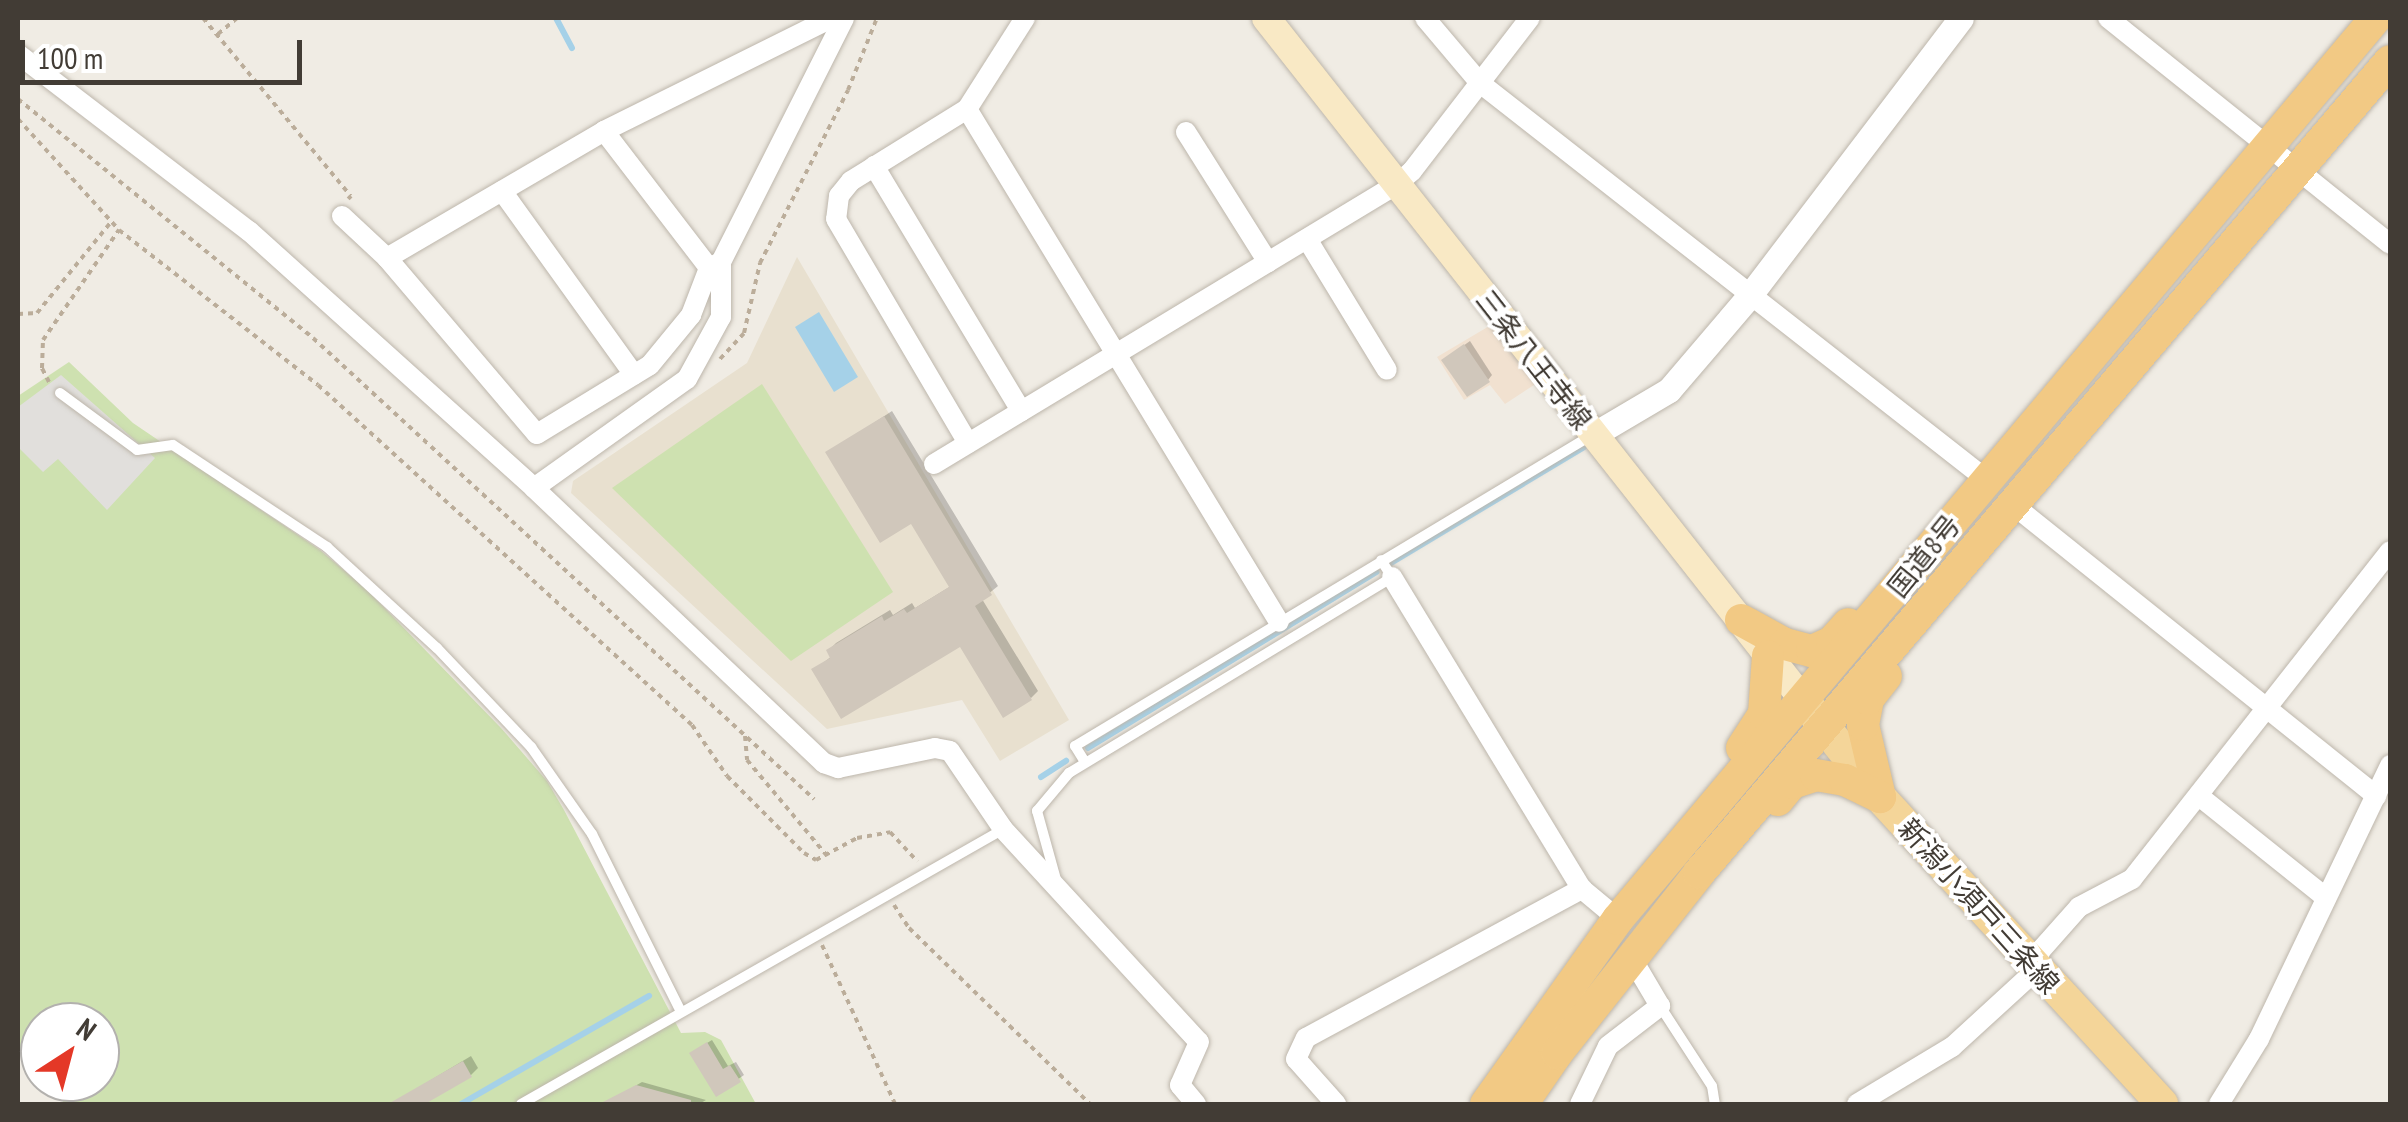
<!DOCTYPE html>
<html>
<head>
<meta charset="utf-8">
<style>
  body { margin:0 }
  #map { position:relative; width:2408px; height:1122px; overflow:hidden; background:#f0ece4; font-family:"PT Sans Narrow","Noto Sans JP",sans-serif }
  div>[style] { position:absolute }
  [style*='--x'] { left:calc(var(--x)*1px); top:calc(var(--y)*1px); width:calc(var(--w)*1px); rotate:calc(var(--a)*1deg) }
  .commercial>* { inset:0; background:#f1e1d0 }
  .education>* { inset:0; background:#e8e0cf }
  .green>* { inset:0; background:#cee1b0 }
  .parking>* { inset:0; background:#e1dfdc }
  .water>* { inset:0; background:#a5d1e8 }
  .shadow>* { inset:0; background:#0003 }
  .stream>* { height:6px; margin:-3px; padding:0 3px; transform-origin:3px; border-radius:3px; background:#a5d1e8 }
  .building>* { inset:0; background:#d0c7bb }
  .path>* { height:4px; margin-top:-2px; transform-origin:0; background:repeating-linear-gradient(90deg,#bbad9a 0 5px,transparent 0 10px) }
  .roads { filter:drop-shadow(0 0 2px #bdb6ab) drop-shadow(0 0 2px #bdb6ab) }
  .service>* { height:10px; margin:-5px; padding:0 5px; transform-origin:5px; border-radius:5px; background:#fff }
  .minor>* { height:20px; margin:-10px; padding:0 10px; transform-origin:10px; border-radius:10px; background:#fff }
  .tertiary>* { height:25px; margin:-12.5px; padding:0 12.5px; transform-origin:12.5px; border-radius:12.5px; background:#fff }
  .secondary>* { height:28px; margin:-14px; padding:0 14px; transform-origin:14px; border-radius:14px; background:#f9e9c5 }
  .primary>* { height:32px; margin:-16px; padding:0 16px; transform-origin:16px; border-radius:16px; background:#f4d599 }
  .trunk>* { height:32px; margin:-16px; padding:0 16px; transform-origin:16px; border-radius:16px; background:#f2c984 }
  span { translate:-50% -50%; white-space:nowrap; text-align:center; line-height:1.15; -webkit-text-stroke:8px #fff; paint-order:stroke }
  .street-label { font-size:28px; color:#423c35 }
  .frame { position:absolute; inset:0; border:20px solid #423c35; pointer-events:none }
  .north { position:absolute; left:20px; top:1002px; width:100px; height:100px; box-sizing:border-box; background:#fff; border:2px solid #b3b1ae; border-radius:50%; rotate:36deg; font-size:28px; font-weight:700; line-height:40px; text-align:center; color:#423c35 }
  .north::after { content:''; display:block; margin:auto; width:35px; height:45px; background:#e43827; clip-path:polygon(50% 0,100% 100%,50% 72%,0 100%) }
  .scale { position:absolute; left:20px; top:40px; width:282px; height:45px; box-sizing:border-box; border:5px solid #423c35; border-top:0; padding-left:12px; font-size:30px; line-height:35px; white-space:nowrap; color:#423c35; -webkit-text-stroke:8px #fff; paint-order:stroke }
</style>
</head>
<body>
<div id="map">
  <div class="commercial">
    <div style="clip-path:polygon(1491px 325px,1537px 383px,1505px 404px,1490px 385px,1464px 400px,1437px 357px)"></div>
  </div>
  <div class="education">
    <div style="clip-path:polygon(797px 257px,1069px 720px,1000px 761px,962px 700px,827px 729px,571px 493px,573px 481px,747px 363px)"></div>
  </div>
  <div class="green">
    <div style="clip-path:polygon(69px 362px,133px 423px,320px 550px,366px 589px,501px 728px,547px 781px,564px 810px,681px 1033px,705px 1032px,721px 1040px,756px 1104px,65px 1104px,46px 1082px,100px 1082px,100px 1022px,40px 1022px,40px 1076px,18px 1050px,18px 396px)"></div>
    <div style="clip-path:polygon(762px 384px,893px 592px,791px 661px,612px 488px)"></div>
  </div>
  <div class="parking">
    <div style="clip-path:polygon(61px 375px,155px 458px,107px 510px,58px 459px,43px 472px,18px 447px,18px 407px)"></div>
  </div>
  <div class="water">
    <div style="clip-path:polygon(819px 312px,858px 377px,834px 392px,795px 327px)"></div>
  </div>
  <div class="shadow">
    <div style="clip-path:polygon(1470px 341px,1492px 375px,1488px 380px,1449px 356px)"></div>
    <div style="clip-path:polygon(892px 411px,998px 586px,982px 599px,1038px 691px,1031px 698px,960px 643px,814px 670px,832px 656px,829px 650px,836px 643px,890px 610px,893px 615px,912px 603px,915px 608px,951px 586px,912px 521px,828px 453px)"></div>
    <div style="clip-path:polygon(712px 1040px,728px 1066px,736px 1062px,744px 1075px,717px 1094px,697px 1049px)"></div>
    <div style="clip-path:polygon(471px 1056px,478px 1068px,471px 1075px,420px 1104px,391px 1104px)"></div>
    <div style="clip-path:polygon(642px 1082px,706px 1100px,699px 1104px,656px 1104px,636px 1099px,620px 1104px,616px 1097px)"></div>
  </div>
  <div class="stream">
    <div style="--x:556;--y:18;--w:34;--a:62"></div>
    <div style="--x:1391;--y:563;--w:225;--a:-31"></div>
    <div style="--x:1088;--y:748;--w:338;--a:-31.4"></div>
    <div style="--x:1041;--y:777;--w:30;--a:-33"></div>
    <div style="--x:461;--y:1104;--w:217;--a:-29.9"></div>
  </div>
  <div class="building">
    <div style="clip-path:polygon(1464px 344px,1490px 382px,1467px 397px,1441px 360px)"></div>
    <div style="clip-path:polygon(884px 416px,992px 595px,975px 606px,1032px 700px,1003px 718px,960px 647px,841px 719px,811px 669px,830px 658px,826px 650px,882px 616px,884px 621px,904px 609px,907px 613px,949px 587px,911px 524px,880px 543px,825px 452px)"></div>
    <div style="clip-path:polygon(707px 1042px,723px 1069px,730px 1065px,741px 1082px,716px 1097px,689px 1053px)"></div>
    <div style="clip-path:polygon(463px 1061px,472px 1077px,425px 1104px,388px 1104px)"></div>
    <div style="clip-path:polygon(636px 1085px,691px 1100px,691px 1104px,599px 1104px)"></div>
  </div>
  <div class="path">
    <div style="--x:203;--y:18;--w:231;--a:50.3"></div>
    <div style="--x:351;--y:196;--w:4;--a:135"></div>
    <div style="--x:218;--y:34;--w:25;--a:-40"></div>
    <div style="--x:18;--y:99;--w:380;--a:39"></div>
    <div style="--x:313;--y:338;--w:681;--a:42.62"></div>
    <div style="--x:18;--y:119;--w:150;--a:47.7"></div>
    <div style="--x:119;--y:230;--w:252;--a:37.9"></div>
    <div style="--x:318;--y:385;--w:505;--a:42.27"></div>
    <div style="--x:692;--y:725;--w:62;--a:55.5"></div>
    <div style="--x:727;--y:776;--w:109;--a:45"></div>
    <div style="--x:804;--y:853;--w:14;--a:30"></div>
    <div style="--x:816;--y:860;--w:47;--a:-28.2"></div>
    <div style="--x:857;--y:838;--w:34;--a:-10"></div>
    <div style="--x:890;--y:832;--w:40;--a:47"></div>
    <div style="--x:18;--y:314;--w:19;--a:-3"></div>
    <div style="--x:37;--y:313;--w:117;--a:-50.9"></div>
    <div style="--x:720;--y:359;--w:35;--a:-47"></div>
    <div style="--x:744;--y:333;--w:72;--a:-77.1"></div>
    <div style="--x:760;--y:263;--w:194;--a:-63"></div>
    <div style="--x:848;--y:90;--w:78;--a:-68.1"></div>
    <div style="--x:49;--y:382;--w:16;--a:-117"></div>
    <div style="--x:42;--y:368;--w:28;--a:-88"></div>
    <div style="--x:43;--y:340;--w:134;--a:-55.4"></div>
    <div style="--x:745;--y:736;--w:24;--a:85"></div>
    <div style="--x:747;--y:760;--w:126;--a:50.1"></div>
    <div style="--x:894;--y:905;--w:27;--a:57"></div>
    <div style="--x:909;--y:928;--w:252;--a:44.2"></div>
    <div style="--x:822;--y:945;--w:175;--a:65.3"></div>
  </div>
  <div class="roads">
    <div class="service">
      <div style="--x:60;--y:393;--w:96;--a:36.5"></div>
      <div style="--x:137;--y:450;--w:36;--a:-8"></div>
      <div style="--x:173;--y:445;--w:185;--a:33.5"></div>
      <div style="--x:327;--y:547;--w:149;--a:42.6"></div>
      <div style="--x:437;--y:648;--w:137;--a:46.5"></div>
      <div style="--x:531;--y:747;--w:106;--a:55"></div>
      <div style="--x:592;--y:834;--w:199;--a:63.4"></div>
      <div style="--x:1085;--y:762;--w:19;--a:-122"></div>
      <div style="--x:1075;--y:746;--w:603;--a:-31.03"></div>
      <div style="--x:1057;--y:883;--w:75;--a:-105.5"></div>
      <div style="--x:1037;--y:811;--w:50;--a:-49.9"></div>
      <div style="--x:1069;--y:773;--w:378;--a:-31.2"></div>
      <div style="--x:1392;--y:577;--w:20;--a:-123"></div>
      <div style="--x:1660;--y:1006;--w:95;--a:57"></div>
      <div style="--x:1712;--y:1086;--w:18;--a:81"></div>
      <div style="--x:521;--y:1104;--w:554;--a:-29.67"></div>
    </div>
    <div class="minor">
      <div style="--x:1025;--y:18;--w:108;--a:122.5"></div>
      <div style="--x:967;--y:109;--w:600;--a:58.69"></div>
      <div style="--x:1425;--y:18;--w:85;--a:49.8"></div>
      <div style="--x:1480;--y:83;--w:643;--a:38.05"></div>
      <div style="--x:2108;--y:18;--w:361;--a:38.7"></div>
      <div style="--x:18;--y:54;--w:291;--a:37.5"></div>
      <div style="--x:249;--y:231;--w:384;--a:42"></div>
      <div style="--x:534;--y:488;--w:400;--a:43.5"></div>
      <div style="--x:824;--y:763;--w:15;--a:20"></div>
      <div style="--x:838;--y:768;--w:99;--a:-11.7"></div>
      <div style="--x:935;--y:748;--w:15;--a:11"></div>
      <div style="--x:950;--y:751;--w:94;--a:55.8"></div>
      <div style="--x:1003;--y:829;--w:289;--a:47.4"></div>
      <div style="--x:1199;--y:1042;--w:47;--a:113.8"></div>
      <div style="--x:1180;--y:1085;--w:25;--a:50"></div>
      <div style="--x:967;--y:109;--w:137;--a:148.2"></div>
      <div style="--x:851;--y:181;--w:19;--a:129"></div>
      <div style="--x:839;--y:196;--w:23;--a:97"></div>
      <div style="--x:836;--y:219;--w:260;--a:59.5"></div>
      <div style="--x:604;--y:131;--w:173;--a:52.5"></div>
      <div style="--x:1186;--y:132;--w:154;--a:57.8"></div>
      <div style="--x:874;--y:166;--w:286;--a:59"></div>
      <div style="--x:502;--y:191;--w:226;--a:54.3"></div>
      <div style="--x:342;--y:216;--w:62;--a:43"></div>
      <div style="--x:387;--y:258;--w:231;--a:49.6"></div>
      <div style="--x:537;--y:434;--w:132;--a:-31.4"></div>
      <div style="--x:650;--y:365;--w:65;--a:-50.6"></div>
      <div style="--x:691;--y:315;--w:50;--a:-69"></div>
      <div style="--x:709;--y:268;--w:13;--a:-27"></div>
      <div style="--x:1307;--y:239;--w:153;--a:58.6"></div>
      <div style="--x:387;--y:258;--w:251;--a:-30.3"></div>
      <div style="--x:604;--y:131;--w:254;--a:-26.4"></div>
      <div style="--x:934;--y:464;--w:541;--a:-31.16"></div>
      <div style="--x:1397;--y:184;--w:20;--a:-41"></div>
      <div style="--x:1412;--y:171;--w:193;--a:-52.4"></div>
      <div style="--x:534;--y:488;--w:188;--a:-35.5"></div>
      <div style="--x:687;--y:379;--w:71;--a:-61.3"></div>
      <div style="--x:721;--y:317;--w:55;--a:-90"></div>
      <div style="--x:721;--y:262;--w:273;--a:-63.2"></div>
      <div style="--x:2012;--y:504;--w:467;--a:38.7"></div>
      <div style="--x:1392;--y:577;--w:365;--a:58.7"></div>
      <div style="--x:1582;--y:889;--w:47;--a:39.8"></div>
      <div style="--x:2199;--y:796;--w:161;--a:38.7"></div>
      <div style="--x:1336;--y:1104;--w:60;--a:-131.6"></div>
      <div style="--x:1296;--y:1059;--w:23;--a:-65"></div>
      <div style="--x:1306;--y:1038;--w:314;--a:-28.4"></div>
      <div style="--x:1580;--y:1104;--w:64;--a:-64.2"></div>
      <div style="--x:1608;--y:1046;--w:66;--a:-37.6"></div>
      <div style="--x:1660;--y:1006;--w:57;--a:-120.6"></div>
      <div style="--x:1857;--y:1104;--w:111;--a:-31"></div>
      <div style="--x:1952;--y:1047;--w:115;--a:-42.5"></div>
      <div style="--x:2037;--y:969;--w:18;--a:-81"></div>
      <div style="--x:2040;--y:951;--w:59;--a:-48.4"></div>
      <div style="--x:2079;--y:907;--w:60;--a:-27.8"></div>
      <div style="--x:2132;--y:879;--w:417;--a:-51.8"></div>
      <div style="--x:2219;--y:1104;--w:76;--a:-58.4"></div>
      <div style="--x:2259;--y:1039;--w:304;--a:-64.4"></div>
    </div>
    <div class="tertiary">
      <div style="--x:1593;--y:435;--w:88;--a:-30.6"></div>
      <div style="--x:1669;--y:390;--w:125;--a:-49.5"></div>
      <div style="--x:1750;--y:295;--w:348;--a:-52.7"></div>
    </div>
    <div class="secondary">
      <div style="--x:1266;--y:18;--w:869;--a:51.77"></div>
    </div>
    <div class="primary">
      <div style="--x:1804;--y:701;--w:122;--a:51.6"></div>
      <div style="--x:1880;--y:797;--w:417;--a:47.4"></div>
    </div>
    <div class="trunk">
      <div style="--x:1741;--y:620;--w:50;--a:28.6"></div>
      <div style="--x:1785;--y:644;--w:28;--a:15"></div>
      <div style="--x:1812;--y:651;--w:22;--a:-24"></div>
      <div style="--x:1832;--y:642;--w:24;--a:-48"></div>
      <div style="--x:1742;--y:748;--w:40;--a:-57.1"></div>
      <div style="--x:1764;--y:714;--w:58;--a:-86.1"></div>
      <div style="--x:1880;--y:797;--w:74;--a:-103.3"></div>
      <div style="--x:1863;--y:725;--w:26;--a:-79"></div>
      <div style="--x:1868;--y:699;--w:29;--a:-52"></div>
      <div style="--x:1778;--y:800;--w:22;--a:-51"></div>
      <div style="--x:1792;--y:783;--w:25;--a:-18"></div>
      <div style="--x:1816;--y:775;--w:29;--a:10"></div>
      <div style="--x:1845;--y:780;--w:39;--a:26"></div>
      <div style="--x:1486;--y:1104;--w:227;--a:-54.5"></div>
      <div style="--x:1618;--y:919;--w:1177;--a:-49.93"></div>
      <div style="--x:1522;--y:1104;--w:62;--a:-55.5"></div>
      <div style="--x:1557;--y:1053;--w:229;--a:-51.7"></div>
      <div style="--x:1699;--y:873;--w:1066;--a:-49.6"></div>
    </div>
  </div>
  <div class="street-label">
    <span style="left:1534px;top:360px;rotate:52deg">三条八王寺線</span>
    <span style="left:1924px;top:556px;rotate:-51deg">国道8号</span>
    <span style="left:1979px;top:906px;rotate:48deg">新潟小須戸三条線</span>
  </div>
  <div class="frame"></div>
  <div class="north">N</div>
  <div class="scale">100 m</div>
</div>
</body>
</html>
